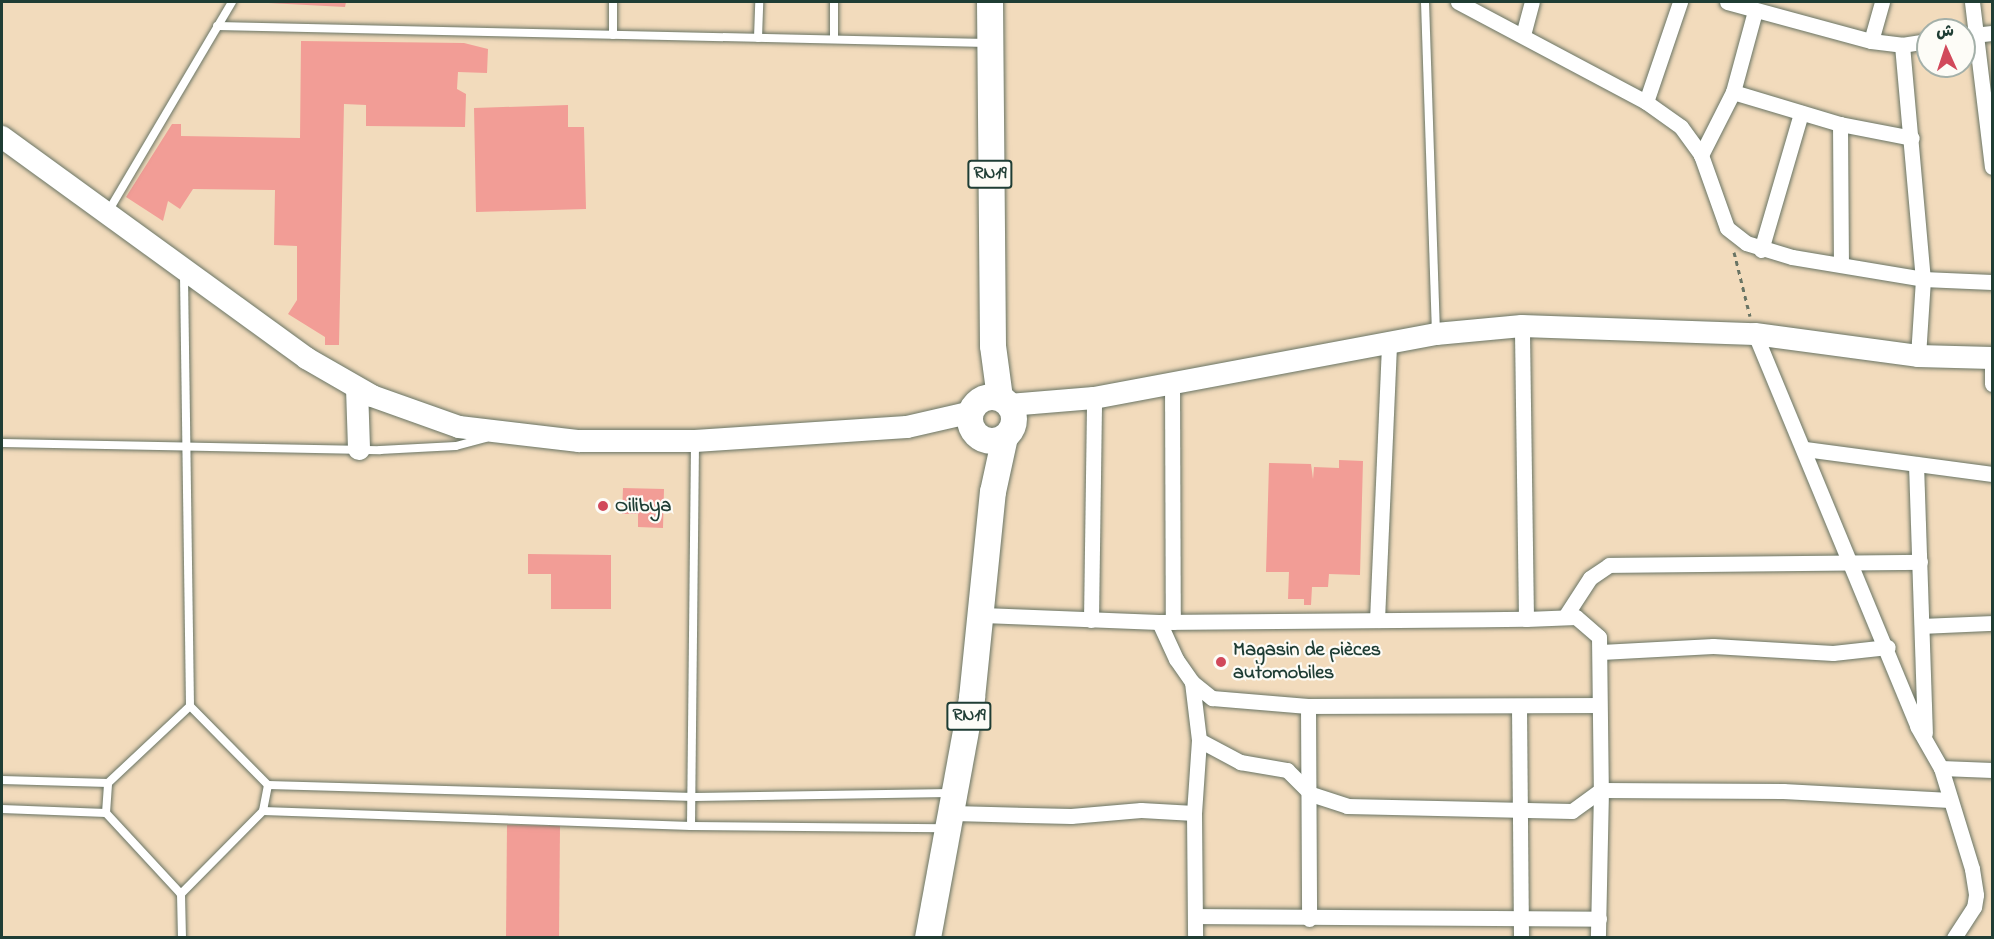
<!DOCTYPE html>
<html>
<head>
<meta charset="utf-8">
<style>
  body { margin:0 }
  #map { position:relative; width:1994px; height:939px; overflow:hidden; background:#f2dbbc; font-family:"Indie Flower","Playpen Sans Arabic",sans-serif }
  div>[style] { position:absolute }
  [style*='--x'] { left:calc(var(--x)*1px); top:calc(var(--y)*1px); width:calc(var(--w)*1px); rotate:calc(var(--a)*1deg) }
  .building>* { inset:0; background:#f29d96 }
  .path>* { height:3px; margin-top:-1.5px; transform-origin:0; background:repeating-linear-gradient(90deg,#697464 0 4.5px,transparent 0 9px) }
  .roads { filter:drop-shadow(0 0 2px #697464) drop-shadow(0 0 2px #697464) }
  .service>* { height:8px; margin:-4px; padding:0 4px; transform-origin:4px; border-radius:4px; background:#fff }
  .minor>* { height:15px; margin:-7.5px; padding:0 7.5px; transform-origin:7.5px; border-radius:7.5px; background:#fff }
  .secondary>* { height:22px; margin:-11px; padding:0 11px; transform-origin:11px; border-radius:11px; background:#fff }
  .primary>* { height:26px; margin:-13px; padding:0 13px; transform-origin:13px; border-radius:13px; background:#fff }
  .primary>.ring { margin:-13px; padding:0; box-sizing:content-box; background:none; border:26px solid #fff; border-radius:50% }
  .dots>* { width:16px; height:16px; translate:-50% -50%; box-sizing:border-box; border:3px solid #fdfcf7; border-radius:50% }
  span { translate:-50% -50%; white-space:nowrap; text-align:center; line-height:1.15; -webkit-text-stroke:4.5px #fdfcf7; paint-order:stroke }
  .shield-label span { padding:2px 4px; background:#fdfcf7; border:2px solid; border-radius:4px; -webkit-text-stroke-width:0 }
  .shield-label { font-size:18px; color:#1f3d34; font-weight:700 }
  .poi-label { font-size:20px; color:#1f3d34; font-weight:700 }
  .left { translate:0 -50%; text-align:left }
  .frame { position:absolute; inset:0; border:3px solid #1f3d34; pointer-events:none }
  .north { position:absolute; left:1916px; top:18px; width:60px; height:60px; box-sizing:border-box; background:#fdfcf7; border:2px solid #a4b0a9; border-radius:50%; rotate:357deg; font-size:16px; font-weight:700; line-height:24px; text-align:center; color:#1f3d34 }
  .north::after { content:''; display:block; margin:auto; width:21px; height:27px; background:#d1495b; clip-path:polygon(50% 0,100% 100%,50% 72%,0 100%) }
</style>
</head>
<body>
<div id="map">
  <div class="building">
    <div style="clip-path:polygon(248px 2px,346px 2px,345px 7px)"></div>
    <div style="clip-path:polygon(301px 41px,464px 43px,488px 49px,487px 73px,458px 72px,457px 89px,466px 94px,465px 127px,366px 126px,366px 105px,344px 104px,339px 345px,325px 345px,325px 337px,288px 314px,297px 300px,297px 246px,274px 245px,275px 190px,193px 189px,180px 209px,168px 201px,163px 221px,126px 197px,172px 124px,181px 124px,181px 136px,300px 138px)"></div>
    <div style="clip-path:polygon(568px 105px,568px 127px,584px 127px,586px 209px,476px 212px,474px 108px)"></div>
    <div style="clip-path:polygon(1339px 460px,1363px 461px,1360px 575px,1329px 574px,1328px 587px,1312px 587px,1311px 605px,1304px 605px,1304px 599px,1288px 599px,1289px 572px,1266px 572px,1269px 463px,1311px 464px,1313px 479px,1314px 467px,1339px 468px)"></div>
    <div style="clip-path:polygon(623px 488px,664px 489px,663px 528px,638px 527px,638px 514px,622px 514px)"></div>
    <div style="clip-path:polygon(528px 554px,611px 555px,611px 609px,551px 609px,551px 574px,528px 574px)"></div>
    <div style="clip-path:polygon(507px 825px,560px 826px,559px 938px,506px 938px)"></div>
  </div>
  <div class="path">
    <div style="--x:1734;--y:252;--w:66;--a:76"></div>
  </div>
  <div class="roads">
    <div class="service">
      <div style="--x:613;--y:2;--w:33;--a:90"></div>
      <div style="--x:834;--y:2;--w:37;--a:90"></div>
      <div style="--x:1425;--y:2;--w:330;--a:88.1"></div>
      <div style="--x:217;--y:26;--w:770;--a:1.26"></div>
      <div style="--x:758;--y:38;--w:36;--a:-88"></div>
      <div style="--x:109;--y:210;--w:242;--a:-59.4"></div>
      <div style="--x:184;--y:276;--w:430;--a:89.2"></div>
      <div style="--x:2;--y:443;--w:378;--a:1.1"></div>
      <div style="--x:380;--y:450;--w:76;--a:-3"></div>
      <div style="--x:456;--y:446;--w:30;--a:-15"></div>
      <div style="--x:2;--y:780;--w:106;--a:1.6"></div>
      <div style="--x:108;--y:783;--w:112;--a:-43.2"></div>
      <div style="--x:190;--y:706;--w:111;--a:45.4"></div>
      <div style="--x:268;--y:785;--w:26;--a:101"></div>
      <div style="--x:263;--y:811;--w:117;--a:134.7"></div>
      <div style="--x:181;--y:894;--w:110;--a:-132.8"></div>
      <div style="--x:106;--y:813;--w:30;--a:-86"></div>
      <div style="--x:268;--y:785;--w:426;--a:1.6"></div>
      <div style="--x:694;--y:797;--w:256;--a:-0.9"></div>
      <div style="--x:2;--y:809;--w:104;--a:2.2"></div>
      <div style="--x:263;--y:811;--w:428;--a:2"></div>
      <div style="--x:691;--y:826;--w:252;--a:0.5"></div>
      <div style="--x:691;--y:826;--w:382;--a:-89.4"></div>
      <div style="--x:181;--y:894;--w:44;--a:88.7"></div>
    </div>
    <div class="minor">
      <div style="--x:1458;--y:2;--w:213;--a:28"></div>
      <div style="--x:1646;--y:102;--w:43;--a:35.5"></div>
      <div style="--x:1681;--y:127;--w:34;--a:54"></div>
      <div style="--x:1727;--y:2;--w:149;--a:15.2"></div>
      <div style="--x:1871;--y:41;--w:31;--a:7"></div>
      <div style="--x:1902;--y:45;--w:26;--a:-9"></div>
      <div style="--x:1972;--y:2;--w:166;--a:83.1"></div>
      <div style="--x:1755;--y:11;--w:84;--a:105.2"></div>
      <div style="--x:1733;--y:92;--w:71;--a:116.9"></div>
      <div style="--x:1701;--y:155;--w:77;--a:70.4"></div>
      <div style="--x:1727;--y:228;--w:24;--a:38"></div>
      <div style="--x:1746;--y:243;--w:48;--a:16.9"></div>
      <div style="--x:1792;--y:257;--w:133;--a:9.5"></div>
      <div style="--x:1923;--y:279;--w:69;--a:2.5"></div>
      <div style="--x:1523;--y:35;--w:34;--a:-75"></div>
      <div style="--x:1964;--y:36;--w:28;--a:-6"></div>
      <div style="--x:1871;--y:41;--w:41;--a:-74.2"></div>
      <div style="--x:1902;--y:45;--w:235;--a:84.9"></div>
      <div style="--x:1923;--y:279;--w:77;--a:93.7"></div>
      <div style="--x:1733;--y:92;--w:112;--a:16.7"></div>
      <div style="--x:1840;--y:124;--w:73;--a:11"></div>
      <div style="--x:1646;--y:102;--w:106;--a:-71.2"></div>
      <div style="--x:1840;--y:124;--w:140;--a:89.6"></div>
      <div style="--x:1761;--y:250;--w:143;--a:-73.7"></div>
      <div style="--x:1755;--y:334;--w:424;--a:67.5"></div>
      <div style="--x:1917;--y:726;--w:48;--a:60.3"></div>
      <div style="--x:1941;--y:768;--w:106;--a:72.9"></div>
      <div style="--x:1972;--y:869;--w:26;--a:81"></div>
      <div style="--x:1976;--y:895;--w:12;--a:99"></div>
      <div style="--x:1974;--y:907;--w:37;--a:123"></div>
      <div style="--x:1992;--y:358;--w:26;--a:90"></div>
      <div style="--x:1172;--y:383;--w:239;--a:89.8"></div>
      <div style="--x:1805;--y:449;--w:189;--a:7.6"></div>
      <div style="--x:1916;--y:464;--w:269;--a:88.1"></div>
      <div style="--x:983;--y:615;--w:176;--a:2.3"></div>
      <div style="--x:1159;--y:622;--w:367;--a:-0.5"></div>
      <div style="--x:1526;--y:619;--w:293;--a:-90.8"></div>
      <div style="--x:1566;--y:615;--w:44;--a:-57"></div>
      <div style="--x:1590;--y:578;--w:23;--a:-34"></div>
      <div style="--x:1609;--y:565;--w:311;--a:-0.6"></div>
      <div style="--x:1526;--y:619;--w:50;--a:-2.3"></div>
      <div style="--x:1576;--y:617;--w:30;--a:41"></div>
      <div style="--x:1599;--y:637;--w:153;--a:89.3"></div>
      <div style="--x:1601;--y:790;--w:148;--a:91.2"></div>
      <div style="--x:1091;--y:620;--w:222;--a:-89.2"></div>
      <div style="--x:1377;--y:620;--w:278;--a:-87.5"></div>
      <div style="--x:1159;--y:622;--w:41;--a:65.3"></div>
      <div style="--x:1176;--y:659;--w:28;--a:55"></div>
      <div style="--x:1192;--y:682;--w:26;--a:39"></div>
      <div style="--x:1212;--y:698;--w:96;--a:4.8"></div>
      <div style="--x:1308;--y:706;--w:290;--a:-0.2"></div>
      <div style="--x:1922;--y:626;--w:70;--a:-2.5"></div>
      <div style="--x:1601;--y:652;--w:112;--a:-3.1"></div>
      <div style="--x:1713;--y:646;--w:120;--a:3.3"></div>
      <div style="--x:1833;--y:653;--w:55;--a:-6.2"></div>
      <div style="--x:1192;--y:682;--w:58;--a:83.1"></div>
      <div style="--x:1199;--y:740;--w:73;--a:93.9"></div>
      <div style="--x:1194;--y:813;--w:125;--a:89.5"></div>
      <div style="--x:1308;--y:706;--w:213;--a:89.7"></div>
      <div style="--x:1519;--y:706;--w:232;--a:89.5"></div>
      <div style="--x:1199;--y:740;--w:47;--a:28.2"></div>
      <div style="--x:1240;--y:762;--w:48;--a:9.7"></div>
      <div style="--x:1287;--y:770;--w:34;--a:45"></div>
      <div style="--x:1311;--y:794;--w:38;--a:18"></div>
      <div style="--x:1347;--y:806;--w:225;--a:1.3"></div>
      <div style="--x:1572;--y:811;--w:36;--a:-36"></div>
      <div style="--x:1601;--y:790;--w:182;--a:0.3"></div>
      <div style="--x:1783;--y:791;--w:167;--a:3.1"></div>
      <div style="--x:1941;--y:768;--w:51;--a:2.2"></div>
      <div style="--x:953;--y:813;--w:118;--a:1.5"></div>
      <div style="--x:1071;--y:816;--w:70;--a:-4.9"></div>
      <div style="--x:1141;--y:810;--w:53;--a:3.2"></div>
      <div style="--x:1195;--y:916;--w:404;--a:0.4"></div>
    </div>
    <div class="secondary">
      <div style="--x:2;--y:137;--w:376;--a:36"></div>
      <div style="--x:306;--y:358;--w:76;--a:29.9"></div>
      <div style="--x:372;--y:396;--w:92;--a:19.6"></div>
      <div style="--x:459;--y:427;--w:121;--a:6.7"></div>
      <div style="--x:579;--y:441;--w:116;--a:0"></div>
      <div style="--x:695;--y:441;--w:212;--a:-3.8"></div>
      <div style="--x:907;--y:427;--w:67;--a:-13"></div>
      <div style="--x:357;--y:388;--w:61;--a:88.1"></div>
      <div style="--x:1009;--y:405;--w:85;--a:-4.7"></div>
      <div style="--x:1094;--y:398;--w:348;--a:-10.6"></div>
      <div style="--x:1436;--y:334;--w:86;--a:-5.3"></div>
      <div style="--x:1522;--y:326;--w:233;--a:2"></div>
      <div style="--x:1755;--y:334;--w:164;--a:7.7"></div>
      <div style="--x:1918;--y:356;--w:74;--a:1.5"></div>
    </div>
    <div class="primary">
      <div style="--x:990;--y:2;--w:344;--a:89.5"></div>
      <div style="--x:993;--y:346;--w:52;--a:82.3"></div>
      <div class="ring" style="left:970px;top:397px;width:18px;height:18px"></div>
      <div style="--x:928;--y:938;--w:244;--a:-79.6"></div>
      <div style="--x:972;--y:698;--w:207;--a:-84.2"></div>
      <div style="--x:993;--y:492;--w:56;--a:-77.7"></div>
    </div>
  </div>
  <div class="dots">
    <div style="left:603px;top:506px;background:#d1495b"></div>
    <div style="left:1221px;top:662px;background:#d1495b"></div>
  </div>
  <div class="shield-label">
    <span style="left:990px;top:174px">RN19</span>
    <span style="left:969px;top:716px">RN19</span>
  </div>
  <div class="poi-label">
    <span class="left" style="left:615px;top:506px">Oilibya</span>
    <span class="left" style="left:1233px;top:662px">Magasin de pièces<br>automobiles</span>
  </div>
  <div class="frame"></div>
  <div class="north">ش</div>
</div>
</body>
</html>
